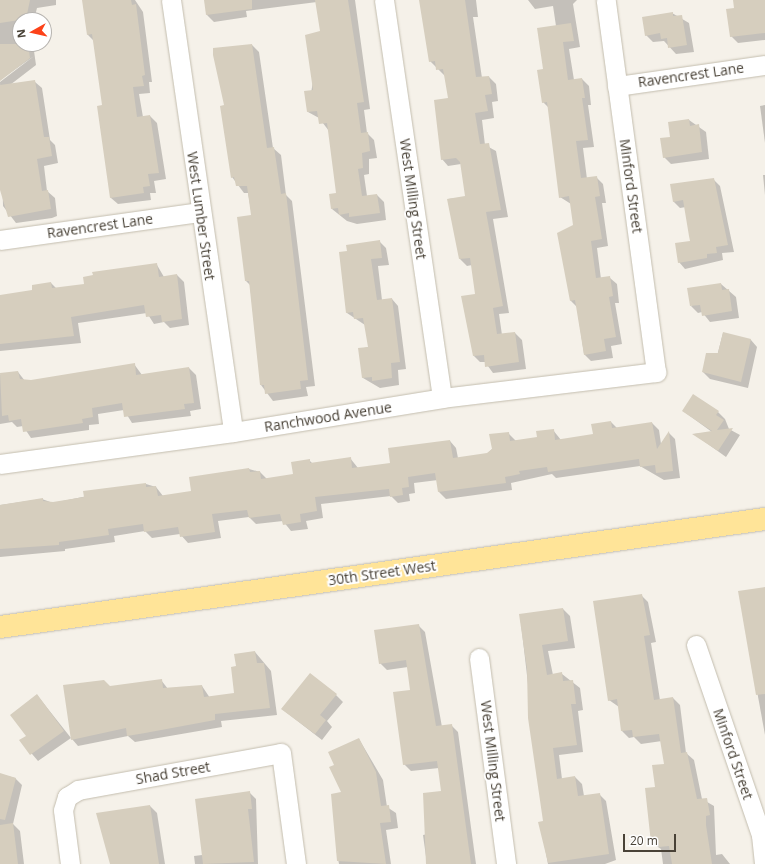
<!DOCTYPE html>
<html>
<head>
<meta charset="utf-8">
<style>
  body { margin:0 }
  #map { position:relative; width:765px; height:864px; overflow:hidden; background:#f5f1e9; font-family:"Open Sans",sans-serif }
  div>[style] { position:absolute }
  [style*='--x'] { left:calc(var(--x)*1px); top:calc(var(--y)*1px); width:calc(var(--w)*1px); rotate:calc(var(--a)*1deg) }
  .shadow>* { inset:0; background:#0003 }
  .building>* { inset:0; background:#d6cebe }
  .roads { filter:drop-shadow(0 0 1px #c3bdae) drop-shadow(0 0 1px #c3bdae) }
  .street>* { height:19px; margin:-9.5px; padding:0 9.5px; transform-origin:9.5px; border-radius:9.5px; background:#fff }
  .primary>* { height:22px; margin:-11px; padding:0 11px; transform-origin:11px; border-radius:11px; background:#ffe498 }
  span { translate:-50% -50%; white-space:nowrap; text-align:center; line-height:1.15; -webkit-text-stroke:4px #fff; paint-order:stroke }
  .street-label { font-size:14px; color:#494237 }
  .north { position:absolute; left:12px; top:12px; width:40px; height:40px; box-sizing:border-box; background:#fff; border:1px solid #b6b3af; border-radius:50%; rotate:262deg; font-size:11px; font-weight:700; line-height:16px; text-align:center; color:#494237 }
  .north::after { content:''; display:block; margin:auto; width:14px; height:18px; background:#fc4219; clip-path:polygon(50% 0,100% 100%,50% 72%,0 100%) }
  .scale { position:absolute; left:623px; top:834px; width:53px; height:18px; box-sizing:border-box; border:2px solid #494237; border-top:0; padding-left:5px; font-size:12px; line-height:14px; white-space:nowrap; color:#494237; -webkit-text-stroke:3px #fff; paint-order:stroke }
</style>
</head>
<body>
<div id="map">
  <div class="shadow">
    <div style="clip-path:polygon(0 0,56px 0,56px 5px,37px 8px,34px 20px,20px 20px,20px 44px,33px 44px,36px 65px,10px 85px,35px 82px,42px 88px,50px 140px,55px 145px,58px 163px,44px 166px,47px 191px,55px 198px,57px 216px,52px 218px,16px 223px,3px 206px,0 82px,34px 56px,0 80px)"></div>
    <div style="clip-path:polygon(83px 0,135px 0,143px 12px,152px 82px,149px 82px,150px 93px,139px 94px,143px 117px,150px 116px,157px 123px,166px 179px,154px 181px,156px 193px,150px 193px,151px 200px,118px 204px,111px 198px,103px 106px,94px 41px,88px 35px)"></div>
    <div style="clip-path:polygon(205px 0,355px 0,370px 109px,364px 110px,367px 133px,374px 140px,377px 158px,369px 159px,369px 174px,364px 175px,367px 196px,377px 195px,384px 202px,386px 220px,357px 224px,347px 221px,332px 209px,337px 194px,329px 131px,319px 118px,308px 112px,321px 31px,317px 2px,246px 11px,247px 17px,214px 22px,207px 15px)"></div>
    <div style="clip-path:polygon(420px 0,476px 0,478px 17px,473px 17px,482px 78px,489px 77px,496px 84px,498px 101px,492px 102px,494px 118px,482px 120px,485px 145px,496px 151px,508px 217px,493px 219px,509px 313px,499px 314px,502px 335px,515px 333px,522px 340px,526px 369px,493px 373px,485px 362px,480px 362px,473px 355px,476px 295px,472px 265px,467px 266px,460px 259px,448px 199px,466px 197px,461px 164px,448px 166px,442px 159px,449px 99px,445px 76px,430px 61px)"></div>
    <div style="clip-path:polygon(528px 0,577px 0,573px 4px,580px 47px,569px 49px,574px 80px,582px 79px,589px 86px,591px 105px,588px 105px,594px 147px,583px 148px,587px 179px,596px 177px,603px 184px,606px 203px,602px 203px,608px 246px,597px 248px,601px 279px,610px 278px,617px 284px,619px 303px,615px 303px,622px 344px,611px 346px,613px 358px,591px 361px,584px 354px,577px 307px,571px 301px,574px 226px,571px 204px,560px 197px,549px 108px,543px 102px,556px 26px,553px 6px,535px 9px)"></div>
    <div style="clip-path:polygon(756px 0,765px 0,765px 40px,738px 43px,731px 36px,735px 9px)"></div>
    <div style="clip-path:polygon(672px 13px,689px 23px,694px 52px,676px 54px,664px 41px,653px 42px,646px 35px)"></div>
    <div style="clip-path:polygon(252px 45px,259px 52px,273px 148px,281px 155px,286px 195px,292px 201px,315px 386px,306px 387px,308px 396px,273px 401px,261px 385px,250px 285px,246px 281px,252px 216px,248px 193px,244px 193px,232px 177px,225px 106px)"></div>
    <div style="clip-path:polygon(765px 105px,765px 143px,760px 106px)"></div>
    <div style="clip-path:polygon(689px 120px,706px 132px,709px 159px,671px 164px,664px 157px,671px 138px)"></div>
    <div style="clip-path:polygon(763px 175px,765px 175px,765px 195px)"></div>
    <div style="clip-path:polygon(713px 179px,720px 186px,734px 252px,722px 253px,723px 260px,685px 269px,679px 262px,691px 242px,686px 207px,680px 208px,673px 201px)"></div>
    <div style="clip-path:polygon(379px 241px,386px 248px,389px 265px,378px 266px,382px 300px,392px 299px,398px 306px,406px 369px,398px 370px,399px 385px,380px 388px,363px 378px,359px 349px,369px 347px,365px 325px,347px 313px,348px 252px)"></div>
    <div style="clip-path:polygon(157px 265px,164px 277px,177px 275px,184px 282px,189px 325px,170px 328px,164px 322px,154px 324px,147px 313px,78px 323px,81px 343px,0 351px,0 296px,34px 291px,51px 283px,57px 289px,85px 285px)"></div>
    <div style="clip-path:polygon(721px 284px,736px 297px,739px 318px,710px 322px,702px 312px,698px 313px,691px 306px)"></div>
    <div style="clip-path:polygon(723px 333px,751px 340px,757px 347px,748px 388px,710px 379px,703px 372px,717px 356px)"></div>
    <div style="clip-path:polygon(134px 364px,142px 375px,189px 368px,196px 375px,201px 409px,190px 411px,191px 416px,132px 423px,124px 410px,98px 414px,99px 424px,89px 425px,89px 430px,31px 438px,23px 426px,17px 427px,12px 422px,0 424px,0 375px,18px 372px,25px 381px,31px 381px)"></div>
    <div style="clip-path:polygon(683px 411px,718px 412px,725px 419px,729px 429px,740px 435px,726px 457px,694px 434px,712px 432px)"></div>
    <div style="clip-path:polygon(611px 422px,617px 428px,652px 423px,659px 430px,661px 444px,669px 433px,675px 439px,680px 478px,664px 480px,640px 466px,556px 478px,552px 474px,511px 483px,512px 490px,446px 499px,439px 492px,438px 480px,414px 483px,415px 493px,409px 494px,410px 501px,398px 503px,391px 496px,321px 504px,323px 518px,306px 521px,308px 529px,291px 531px,283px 521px,256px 524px,249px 517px,218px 521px,221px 538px,188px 543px,180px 534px,152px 538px,145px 531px,114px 536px,115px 542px,65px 549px,65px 551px,0 557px,0 505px,42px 499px,53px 503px,146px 484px,156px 487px,163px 496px,192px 492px,249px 469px,260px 472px,267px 479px,294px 475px,309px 460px,313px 464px,350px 458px,358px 468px,391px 464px,450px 441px,456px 448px,458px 458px,487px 454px,508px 433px,516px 441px,538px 438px,553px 430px,561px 440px,594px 435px)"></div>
    <div style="clip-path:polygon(765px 588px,765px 735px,739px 592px)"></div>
    <div style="clip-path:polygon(641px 595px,648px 602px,656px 642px,651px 643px,660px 700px,673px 698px,680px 705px,686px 753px,694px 760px,702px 799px,714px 806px,716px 855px,722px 854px,730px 864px,663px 864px,661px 849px,652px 843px,657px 788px,665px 764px,662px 741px,641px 744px,634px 737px,629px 738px,622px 731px,619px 707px,609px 700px)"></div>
    <div style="clip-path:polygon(563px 609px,570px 616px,575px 648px,548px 651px,553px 675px,562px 674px,580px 688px,583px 710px,578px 711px,583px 752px,559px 755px,562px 779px,575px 777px,582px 784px,584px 796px,599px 794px,606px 801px,616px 860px,605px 864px,548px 864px,540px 822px,544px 822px,520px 615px)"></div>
    <div style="clip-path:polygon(418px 625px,425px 632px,442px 727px,451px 725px,458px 732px,476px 864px,427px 864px,423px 835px,428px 834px,442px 791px,439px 768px,411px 771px,404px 764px,411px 691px,408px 667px,387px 670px,380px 663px)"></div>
    <div style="clip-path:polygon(255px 652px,271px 671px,277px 715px,221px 721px,222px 727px,135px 742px,128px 736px,78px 746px,72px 739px,110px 687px,161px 680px,168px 689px,202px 686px,210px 698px,235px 694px,237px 667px)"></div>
    <div style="clip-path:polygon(37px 695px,71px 738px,38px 761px,21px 741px,27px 736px)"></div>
    <div style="clip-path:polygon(336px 695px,343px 702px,327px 721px,332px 727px,322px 740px,282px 709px)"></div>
    <div style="clip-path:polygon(359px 739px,383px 780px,387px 807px,396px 813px,398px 828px,386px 830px,391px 864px,339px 864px,336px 848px,343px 793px,335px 765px)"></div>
    <div style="clip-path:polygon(0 774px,15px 778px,22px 785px,13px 824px,20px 831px,24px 864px,0 864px)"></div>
    <div style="clip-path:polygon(249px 792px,256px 799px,258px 864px,195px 864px,194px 856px,202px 855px)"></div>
    <div style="clip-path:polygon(150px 806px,157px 813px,165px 864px,111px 864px,97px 814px)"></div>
  </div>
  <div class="building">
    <div style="clip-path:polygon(0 0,30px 0,26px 19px,0 23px)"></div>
    <div style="clip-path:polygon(82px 0,131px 0,132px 5px,136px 4px,145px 75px,142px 76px,144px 86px,133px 87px,137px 117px,150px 115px,159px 173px,148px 174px,150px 186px,143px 187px,144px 193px,110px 198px,97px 106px,102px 105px,92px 34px,87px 35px)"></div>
    <div style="clip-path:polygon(204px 0,252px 0,252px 9px,206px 15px)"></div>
    <div style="clip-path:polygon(315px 0,348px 0,364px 102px,357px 103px,361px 133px,368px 132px,370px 151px,362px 153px,363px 168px,358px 169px,362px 196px,377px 194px,380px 213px,349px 217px,349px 213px,339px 215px,338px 208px,331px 209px,329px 194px,336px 193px,327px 123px,319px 124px,317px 111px,307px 112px,304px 91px,313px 90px,305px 35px,320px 31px)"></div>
    <div style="clip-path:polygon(419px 0,465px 0,476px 77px,489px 76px,492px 94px,485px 95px,488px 111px,475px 113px,480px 144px,489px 143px,501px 210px,486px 212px,503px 306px,493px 308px,497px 334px,515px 332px,519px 362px,485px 367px,484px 355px,473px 356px,461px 296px,475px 294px,470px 258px,459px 259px,447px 199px,465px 196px,460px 162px,456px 158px,441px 160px,434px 100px,448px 98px,443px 69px,436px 70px,435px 61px,429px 62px)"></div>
    <div style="clip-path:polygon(733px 0,765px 0,765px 33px,730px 37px,726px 9px,734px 8px)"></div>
    <div style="clip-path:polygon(673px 12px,673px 16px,682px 15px,687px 45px,668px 48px,667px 38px,661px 39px,660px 33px,645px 36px,642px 17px)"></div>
    <div style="clip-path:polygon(571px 23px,574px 41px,563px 42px,568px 80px,582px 78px,585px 98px,582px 98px,588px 140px,576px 141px,581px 178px,597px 176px,600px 196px,595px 197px,602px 239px,591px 241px,596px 278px,610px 276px,613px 296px,609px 297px,616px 337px,604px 339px,606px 351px,584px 355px,575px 300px,570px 301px,557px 233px,573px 225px,569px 196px,559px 198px,547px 102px,542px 103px,537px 70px,543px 69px,537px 28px)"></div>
    <div style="clip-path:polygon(0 44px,28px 44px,30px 58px,0 81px)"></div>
    <div style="clip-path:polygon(252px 44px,267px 148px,274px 147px,281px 194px,286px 193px,308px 380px,300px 381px,301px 389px,265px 394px,264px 385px,260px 385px,249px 281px,245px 281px,237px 217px,251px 215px,247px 186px,236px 186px,234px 177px,231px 178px,220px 106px,224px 105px,213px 55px,213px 48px)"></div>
    <div style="clip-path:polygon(35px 80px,44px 137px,49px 137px,52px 156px,37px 159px,42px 191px,48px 190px,51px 209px,8px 217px,0 190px,0 85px)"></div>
    <div style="clip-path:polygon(689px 119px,690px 126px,699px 124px,702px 152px,663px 158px,660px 138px,670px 137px,668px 122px)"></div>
    <div style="clip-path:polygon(714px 178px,728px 245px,716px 247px,717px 253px,707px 254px,707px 258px,678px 263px,675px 243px,690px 241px,689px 236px,683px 200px,673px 202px,670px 184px)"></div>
    <div style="clip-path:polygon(380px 240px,382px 258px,371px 259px,377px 300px,392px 298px,400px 362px,391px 363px,392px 378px,372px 381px,372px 377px,362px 378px,358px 348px,368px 347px,363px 318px,354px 319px,353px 312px,346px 313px,339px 252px,347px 251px,346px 245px)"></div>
    <div style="clip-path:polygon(157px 263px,159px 277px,177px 274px,182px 319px,162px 322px,161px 315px,146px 317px,144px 305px,71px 317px,74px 336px,0 344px,0 295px,32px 290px,32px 285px,51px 282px,52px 288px,84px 284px,83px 277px,93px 275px,92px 272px)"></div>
    <div style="clip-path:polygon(721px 283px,722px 290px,729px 289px,732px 311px,702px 316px,700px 305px,690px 306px,687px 288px)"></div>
    <div style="clip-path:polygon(723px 332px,751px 339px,741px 382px,702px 372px,706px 353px,718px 353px)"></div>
    <div style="clip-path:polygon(135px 363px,136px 375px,189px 367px,194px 403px,184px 404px,185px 409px,124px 417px,122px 403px,92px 408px,93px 417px,82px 419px,83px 423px,23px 432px,21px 419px,9px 421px,8px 415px,2px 416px,0 373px,18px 371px,20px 379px,31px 380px)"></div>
    <div style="clip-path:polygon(693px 394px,719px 411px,716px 415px,724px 420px,717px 430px,733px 428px,718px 451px,692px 434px,712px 431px,682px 411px)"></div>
    <div style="clip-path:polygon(611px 421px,612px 428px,652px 422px,657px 449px,669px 431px,673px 471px,656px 473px,655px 465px,640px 467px,639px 459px,548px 472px,547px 467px,519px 471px,520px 474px,505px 477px,506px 483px,438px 492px,435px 473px,408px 477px,409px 487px,402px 488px,403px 495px,390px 497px,389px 489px,315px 497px,317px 511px,300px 514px,301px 522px,283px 525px,280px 514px,249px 518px,247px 510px,212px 514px,215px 532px,180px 537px,178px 527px,144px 532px,143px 524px,108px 529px,109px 535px,59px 542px,59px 545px,0 549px,0 505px,43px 498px,43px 501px,53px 502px,84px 497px,83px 491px,146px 483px,146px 487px,156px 486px,158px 496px,191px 491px,189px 477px,249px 468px,250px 472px,260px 471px,261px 479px,293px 474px,291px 462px,310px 459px,310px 463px,351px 457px,352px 468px,390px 463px,388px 448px,450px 440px,453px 458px,487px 453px,492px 449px,489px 434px,509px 432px,510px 441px,537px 437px,536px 431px,554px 429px,555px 440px,593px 434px,591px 424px)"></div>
    <div style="clip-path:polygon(765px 587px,765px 694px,756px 695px,738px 591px)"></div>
    <div style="clip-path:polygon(642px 594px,650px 635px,644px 636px,654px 700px,673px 697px,681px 753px,687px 752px,697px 799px,707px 798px,710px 815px,706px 816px,706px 825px,712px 864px,672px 864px,669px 846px,659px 847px,658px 842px,651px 843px,645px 788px,655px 787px,652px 765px,664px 764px,659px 734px,633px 737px,632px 730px,621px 731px,617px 699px,608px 701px,593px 601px)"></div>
    <div style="clip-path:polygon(563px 608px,568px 641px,542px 645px,547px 675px,562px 672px,563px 681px,573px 680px,576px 704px,571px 704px,577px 745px,553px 748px,557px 779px,575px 776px,578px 796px,600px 793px,609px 854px,548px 863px,538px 822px,543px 821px,528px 718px,527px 669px,519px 614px)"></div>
    <div style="clip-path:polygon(419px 624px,436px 726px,452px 724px,471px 864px,426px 864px,423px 793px,441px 791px,437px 761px,403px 765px,393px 692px,410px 690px,406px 660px,379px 664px,374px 630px)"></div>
    <div style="clip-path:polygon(255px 651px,257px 663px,264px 663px,270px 708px,215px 714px,215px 720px,145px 733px,127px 736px,126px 728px,71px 740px,63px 685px,104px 680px,110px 686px,162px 679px,163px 688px,202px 685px,204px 697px,234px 693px,231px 667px,236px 666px,234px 654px)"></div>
    <div style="clip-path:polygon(310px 673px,337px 694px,320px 715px,326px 720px,315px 734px,281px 709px)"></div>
    <div style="clip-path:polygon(37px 694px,64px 731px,30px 755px,19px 740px,26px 736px,10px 715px)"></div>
    <div style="clip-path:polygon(359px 738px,376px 772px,381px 806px,389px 805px,391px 822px,380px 823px,386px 864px,337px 861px,331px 794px,341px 792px,329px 767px,334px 765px,328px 752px)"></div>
    <div style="clip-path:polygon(0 773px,16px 778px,5px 820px,0 819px)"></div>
    <div style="clip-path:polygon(250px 791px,252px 809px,248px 809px,254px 862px,203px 864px,195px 799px)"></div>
    <div style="clip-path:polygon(150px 805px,159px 864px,110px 864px,96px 813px)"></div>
    <div style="clip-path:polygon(13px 823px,18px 864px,0 864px,0 825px)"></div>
  </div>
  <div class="roads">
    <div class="street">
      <div style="--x:171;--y:0;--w:436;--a:81.8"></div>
      <div style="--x:384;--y:0;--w:402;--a:81.7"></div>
      <div style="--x:617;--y:86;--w:149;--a:-8.1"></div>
      <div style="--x:0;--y:240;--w:202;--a:-8"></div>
      <div style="--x:0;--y:464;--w:235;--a:-7.8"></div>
      <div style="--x:233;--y:432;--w:212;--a:-9.2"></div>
      <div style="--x:442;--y:398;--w:216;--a:-6.9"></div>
      <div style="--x:656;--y:372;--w:375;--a:-97.7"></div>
      <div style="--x:696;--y:645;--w:201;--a:71.1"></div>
      <div style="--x:761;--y:835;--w:29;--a:84"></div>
      <div style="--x:479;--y:658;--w:208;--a:82.5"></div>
      <div style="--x:70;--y:864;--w:54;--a:-97.4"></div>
      <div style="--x:63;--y:810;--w:14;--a:-73"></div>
      <div style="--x:67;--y:797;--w:13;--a:-32"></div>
      <div style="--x:78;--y:790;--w:206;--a:-10.3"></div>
      <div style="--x:281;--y:753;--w:112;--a:82.3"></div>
    </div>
    <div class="primary">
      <div style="--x:0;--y:627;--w:773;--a:-8.04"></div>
    </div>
  </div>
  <div class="street-label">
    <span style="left:691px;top:75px;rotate:-8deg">Ravencrest Lane</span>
    <span style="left:631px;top:186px;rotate:82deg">Minford Street</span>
    <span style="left:413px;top:199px;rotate:82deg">West Milling Street</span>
    <span style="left:201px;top:216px;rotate:82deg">West Lumber Street</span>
    <span style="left:100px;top:226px;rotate:-8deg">Ravencrest Lane</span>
    <span style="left:328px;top:417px;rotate:-9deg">Ranchwood Avenue</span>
    <span style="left:382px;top:573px;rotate:-8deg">30th Street West</span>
    <span style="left:733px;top:754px;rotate:71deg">Minford Street</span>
    <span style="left:493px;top:761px;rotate:83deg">West Milling Street</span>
    <span style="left:173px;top:773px;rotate:-10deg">Shad Street</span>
  </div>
  <div class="north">N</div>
  <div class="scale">20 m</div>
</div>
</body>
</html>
